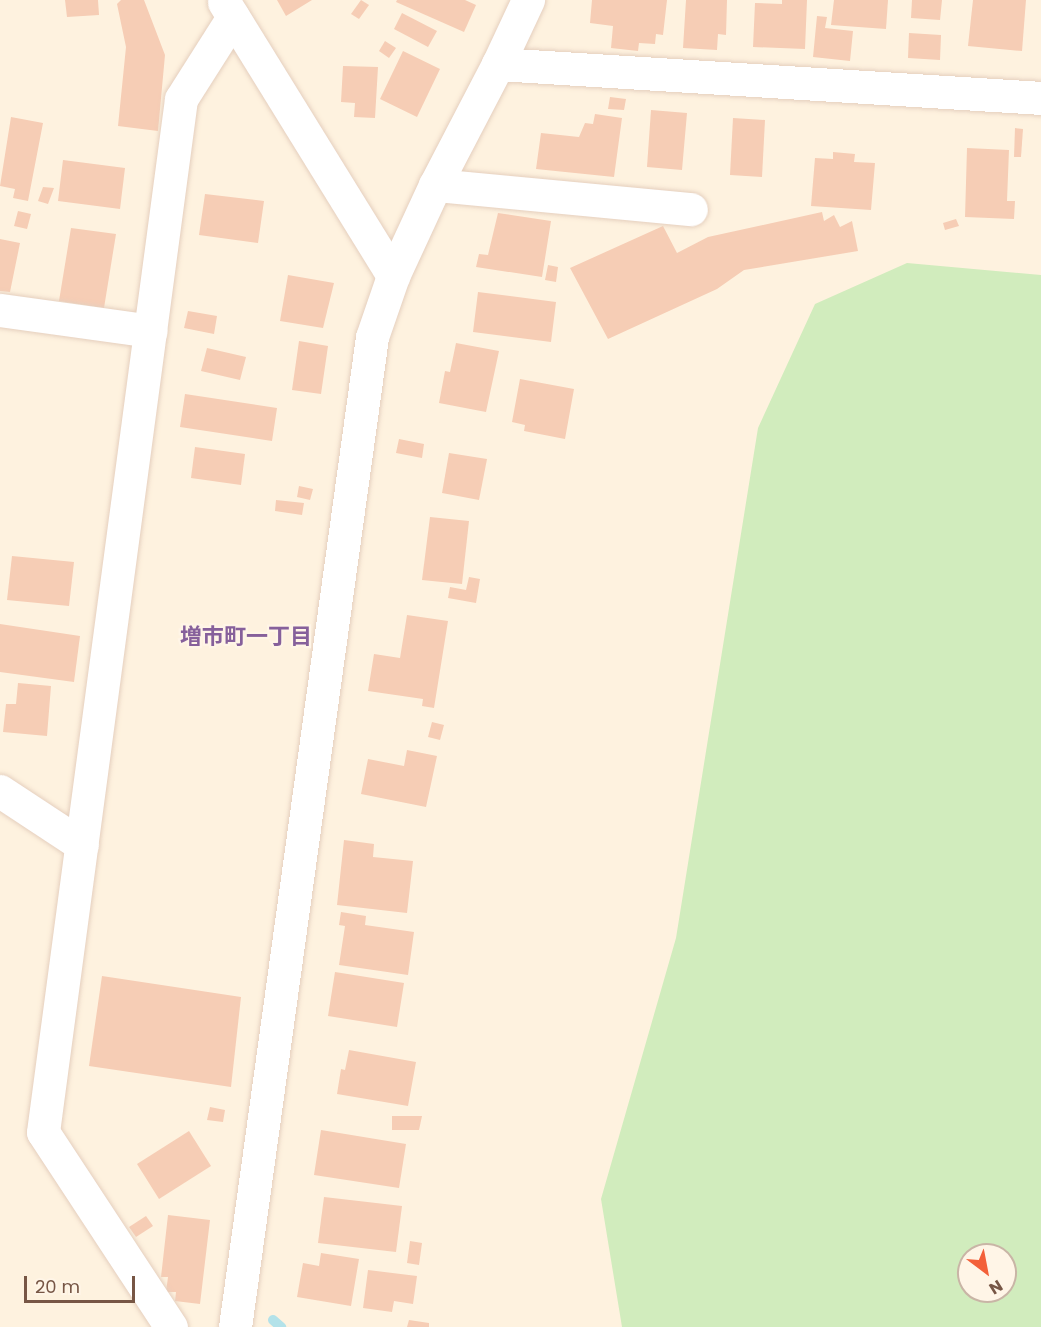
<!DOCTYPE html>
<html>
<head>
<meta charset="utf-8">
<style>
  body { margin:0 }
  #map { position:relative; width:1041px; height:1327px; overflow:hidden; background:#fef2df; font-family:Poppins,"Noto Sans JP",sans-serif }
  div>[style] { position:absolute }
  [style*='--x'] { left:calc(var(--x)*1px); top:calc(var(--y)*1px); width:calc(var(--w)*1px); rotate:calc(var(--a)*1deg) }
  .green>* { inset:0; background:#d1ecbd }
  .stream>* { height:10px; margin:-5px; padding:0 5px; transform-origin:5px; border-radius:5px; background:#b3e2e9 }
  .building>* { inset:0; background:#f6cdb5 }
  .roads { filter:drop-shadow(0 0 2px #e5cfbe) drop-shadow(0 0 2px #e5cfbe) }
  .minor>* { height:33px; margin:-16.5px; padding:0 16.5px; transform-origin:16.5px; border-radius:16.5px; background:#fff }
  span { translate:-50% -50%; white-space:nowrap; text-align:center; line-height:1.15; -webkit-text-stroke:4.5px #fff5e7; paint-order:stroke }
  .neighbourhood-label { font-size:22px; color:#86609b; font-weight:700 }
  .north { position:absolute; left:957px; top:1243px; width:60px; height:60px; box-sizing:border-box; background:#fff5e7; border:2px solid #c9b5a6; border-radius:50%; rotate:148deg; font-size:16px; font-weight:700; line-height:24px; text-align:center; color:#775645 }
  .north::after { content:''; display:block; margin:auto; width:21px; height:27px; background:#f36039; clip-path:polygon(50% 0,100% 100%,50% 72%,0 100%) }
  .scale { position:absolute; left:24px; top:1276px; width:111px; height:27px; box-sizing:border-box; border:3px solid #775645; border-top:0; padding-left:8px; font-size:18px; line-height:21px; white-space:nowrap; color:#775645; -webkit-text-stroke:4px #fff5e7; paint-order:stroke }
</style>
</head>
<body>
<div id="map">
  <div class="green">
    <div style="clip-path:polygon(evenodd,907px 263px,1041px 275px,1041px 1327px,622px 1327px,601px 1199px,676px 938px,758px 428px,815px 304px,907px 263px,969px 1255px,1005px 1255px,1005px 1291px,969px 1291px,969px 1255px)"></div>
  </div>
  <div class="stream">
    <div style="--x:273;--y:1320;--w:11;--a:41"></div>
  </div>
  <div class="building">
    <div style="clip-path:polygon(65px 0,98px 0,99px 15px,67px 17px)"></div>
    <div style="clip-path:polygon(121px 0,144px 0,165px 55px,158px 131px,118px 126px,126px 47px,117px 4px)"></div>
    <div style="clip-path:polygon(277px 0,312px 0,286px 16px)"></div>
    <div style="clip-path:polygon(361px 0,369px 5px,359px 19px,351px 14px)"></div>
    <div style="clip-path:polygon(397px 0,465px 0,476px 5px,464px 32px,396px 2px)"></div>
    <div style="clip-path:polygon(592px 0,667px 0,663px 35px,656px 34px,655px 44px,639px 43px,638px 51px,611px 48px,613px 26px,590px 23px)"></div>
    <div style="clip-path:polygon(686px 0,727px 0,726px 35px,718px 34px,717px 50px,683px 48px)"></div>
    <div style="clip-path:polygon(782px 0,807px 0,805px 49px,753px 47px,755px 3px,782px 4px)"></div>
    <div style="clip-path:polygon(834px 0,888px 0,886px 29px,831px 25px)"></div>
    <div style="clip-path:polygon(912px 0,942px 0,940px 20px,911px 18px)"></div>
    <div style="clip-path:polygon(973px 0,1026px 0,1022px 51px,968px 46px)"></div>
    <div style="clip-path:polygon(402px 13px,437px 31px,428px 47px,394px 29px)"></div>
    <div style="clip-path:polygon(817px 16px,827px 17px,825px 28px,853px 31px,850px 61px,813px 57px)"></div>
    <div style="clip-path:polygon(909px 33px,941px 35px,940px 60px,908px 58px)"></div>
    <div style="clip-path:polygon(385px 41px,396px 48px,389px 58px,379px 51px)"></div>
    <div style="clip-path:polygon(403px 51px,440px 69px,417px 117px,380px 99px)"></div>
    <div style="clip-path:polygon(343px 66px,378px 67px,375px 118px,354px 117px,355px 103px,341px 102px)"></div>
    <div style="clip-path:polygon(610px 97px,626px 99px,624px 110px,608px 109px)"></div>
    <div style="clip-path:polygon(651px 110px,687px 113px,682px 170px,647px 167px)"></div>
    <div style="clip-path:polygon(595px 114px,622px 118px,614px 177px,536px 169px,541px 133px,579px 137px,585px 123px,593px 124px)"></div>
    <div style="clip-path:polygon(11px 117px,43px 123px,28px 201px,13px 198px,15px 189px,0 186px)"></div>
    <div style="clip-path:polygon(733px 118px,765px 120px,762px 177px,730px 175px)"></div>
    <div style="clip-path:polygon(1015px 128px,1023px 129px,1021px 157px,1014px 157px)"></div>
    <div style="clip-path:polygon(967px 148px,1009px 150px,1007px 201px,1015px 201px,1014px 219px,965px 217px)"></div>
    <div style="clip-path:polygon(833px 152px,855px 154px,854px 162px,875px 163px,871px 210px,811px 206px,815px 158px,833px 159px)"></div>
    <div style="clip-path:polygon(63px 160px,125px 168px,120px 209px,58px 201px)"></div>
    <div style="clip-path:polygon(43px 187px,54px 188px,48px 204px,38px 201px)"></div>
    <div style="clip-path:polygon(205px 194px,264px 201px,258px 243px,199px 235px)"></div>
    <div style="clip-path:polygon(18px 211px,31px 214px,27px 229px,14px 226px)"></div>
    <div style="clip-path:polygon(822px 212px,824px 221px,834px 215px,840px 227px,852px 221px,858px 251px,744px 270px,717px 289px,608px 339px,570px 268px,663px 226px,677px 253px,708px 237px)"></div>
    <div style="clip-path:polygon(498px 213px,551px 221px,542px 277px,476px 267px,479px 254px,488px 255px)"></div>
    <div style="clip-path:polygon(956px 219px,959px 226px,945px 230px,943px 223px)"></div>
    <div style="clip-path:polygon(71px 228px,116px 234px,104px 308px,59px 301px)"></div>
    <div style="clip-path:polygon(0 239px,20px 243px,10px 292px,0 291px)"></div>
    <div style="clip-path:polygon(548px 265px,558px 267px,556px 282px,545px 280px)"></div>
    <div style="clip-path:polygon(288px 275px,334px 283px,323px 328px,280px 321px)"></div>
    <div style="clip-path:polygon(478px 292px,556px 302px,551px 342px,473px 332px)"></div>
    <div style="clip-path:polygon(188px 311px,217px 316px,214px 334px,184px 328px)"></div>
    <div style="clip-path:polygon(299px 341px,328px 346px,321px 394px,292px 390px)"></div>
    <div style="clip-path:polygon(456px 343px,499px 351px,486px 412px,439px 403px,445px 371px,450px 372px)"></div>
    <div style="clip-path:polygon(207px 348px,246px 357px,240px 380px,201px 371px)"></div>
    <div style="clip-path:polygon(520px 379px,574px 389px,565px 439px,524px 431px,525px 425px,512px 422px)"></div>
    <div style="clip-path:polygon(185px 394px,277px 408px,272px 441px,180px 427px)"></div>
    <div style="clip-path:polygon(399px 439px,424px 444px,422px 458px,396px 453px)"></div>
    <div style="clip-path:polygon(195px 447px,245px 454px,241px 485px,191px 478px)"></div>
    <div style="clip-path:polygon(449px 453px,487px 459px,479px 500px,442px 493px)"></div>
    <div style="clip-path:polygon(299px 486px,313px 489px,310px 500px,297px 497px)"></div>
    <div style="clip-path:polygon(276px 500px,304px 503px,302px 515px,275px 511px)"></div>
    <div style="clip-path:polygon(430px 517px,469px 521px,462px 584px,422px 580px)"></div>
    <div style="clip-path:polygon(12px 556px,74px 562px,69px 606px,7px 600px)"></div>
    <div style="clip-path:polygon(469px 577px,480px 579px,476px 603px,448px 598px,450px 587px,466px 590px)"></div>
    <div style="clip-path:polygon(407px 615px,448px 621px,434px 708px,422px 706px,423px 699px,368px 691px,374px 654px,400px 658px)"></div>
    <div style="clip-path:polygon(0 624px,80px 636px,74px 682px,0 672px)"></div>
    <div style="clip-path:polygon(18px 683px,51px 686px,47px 736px,3px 732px,6px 704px,16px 704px)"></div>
    <div style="clip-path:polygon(432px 722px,444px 725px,440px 740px,428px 737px)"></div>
    <div style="clip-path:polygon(407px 750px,437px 756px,426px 807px,361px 794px,368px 759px,404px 766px)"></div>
    <div style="clip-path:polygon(344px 840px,374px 844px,373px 857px,413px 861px,407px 913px,337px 905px)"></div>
    <div style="clip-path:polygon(341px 912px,366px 916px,365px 925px,414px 932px,408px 975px,339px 965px,345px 926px,339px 925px)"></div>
    <div style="clip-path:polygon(335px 972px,404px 983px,397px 1027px,328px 1016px)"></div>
    <div style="clip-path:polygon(102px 976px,241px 997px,231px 1087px,89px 1066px)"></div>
    <div style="clip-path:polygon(349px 1050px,416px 1062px,408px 1106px,337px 1094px,341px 1069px,345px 1070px)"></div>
    <div style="clip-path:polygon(210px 1107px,225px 1110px,223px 1122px,207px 1120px)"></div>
    <div style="clip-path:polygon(392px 1116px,422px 1116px,419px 1130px,392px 1130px)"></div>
    <div style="clip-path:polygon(321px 1130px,406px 1144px,399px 1188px,314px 1175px)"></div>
    <div style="clip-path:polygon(189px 1131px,211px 1166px,159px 1199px,137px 1164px)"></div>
    <div style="clip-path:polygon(324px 1197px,402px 1206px,396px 1252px,318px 1243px)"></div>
    <div style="clip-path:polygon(168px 1215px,210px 1220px,200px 1304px,175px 1301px,176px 1292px,166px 1292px,168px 1277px,161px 1277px)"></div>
    <div style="clip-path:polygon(146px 1216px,153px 1226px,136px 1237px,129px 1227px)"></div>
    <div style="clip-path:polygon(410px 1241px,422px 1243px,419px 1265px,407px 1263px)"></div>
    <div style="clip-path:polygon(321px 1253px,359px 1259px,351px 1306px,297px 1297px,303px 1263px,319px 1266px)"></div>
    <div style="clip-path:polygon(368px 1270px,417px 1276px,413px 1304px,394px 1301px,392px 1312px,363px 1308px)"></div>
    <div style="clip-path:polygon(409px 1320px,429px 1323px,429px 1327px,407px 1327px)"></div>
  </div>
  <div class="roads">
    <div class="minor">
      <div style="--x:224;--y:2;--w:322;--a:58.3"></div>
      <div style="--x:498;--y:64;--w:544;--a:3.58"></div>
      <div style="--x:435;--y:185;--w:257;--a:5.4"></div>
      <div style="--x:0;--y:310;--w:152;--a:7.9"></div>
      <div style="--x:0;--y:791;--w:98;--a:33.4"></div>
      <div style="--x:171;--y:1327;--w:233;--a:-123.3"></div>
      <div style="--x:43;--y:1132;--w:1042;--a:-82.39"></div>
      <div style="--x:181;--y:99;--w:97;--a:-57.6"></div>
      <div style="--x:235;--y:1327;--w:999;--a:-82.12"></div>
      <div style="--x:372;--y:337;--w:65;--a:-71"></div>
      <div style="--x:393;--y:276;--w:100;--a:-65.2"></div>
      <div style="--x:435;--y:185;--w:136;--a:-62.5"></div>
      <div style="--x:498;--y:64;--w:71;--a:-64.9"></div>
    </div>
  </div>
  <div class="neighbourhood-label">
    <span style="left:246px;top:637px">増市町一丁目</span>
  </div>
  <div class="north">N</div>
  <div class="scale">20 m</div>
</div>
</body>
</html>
